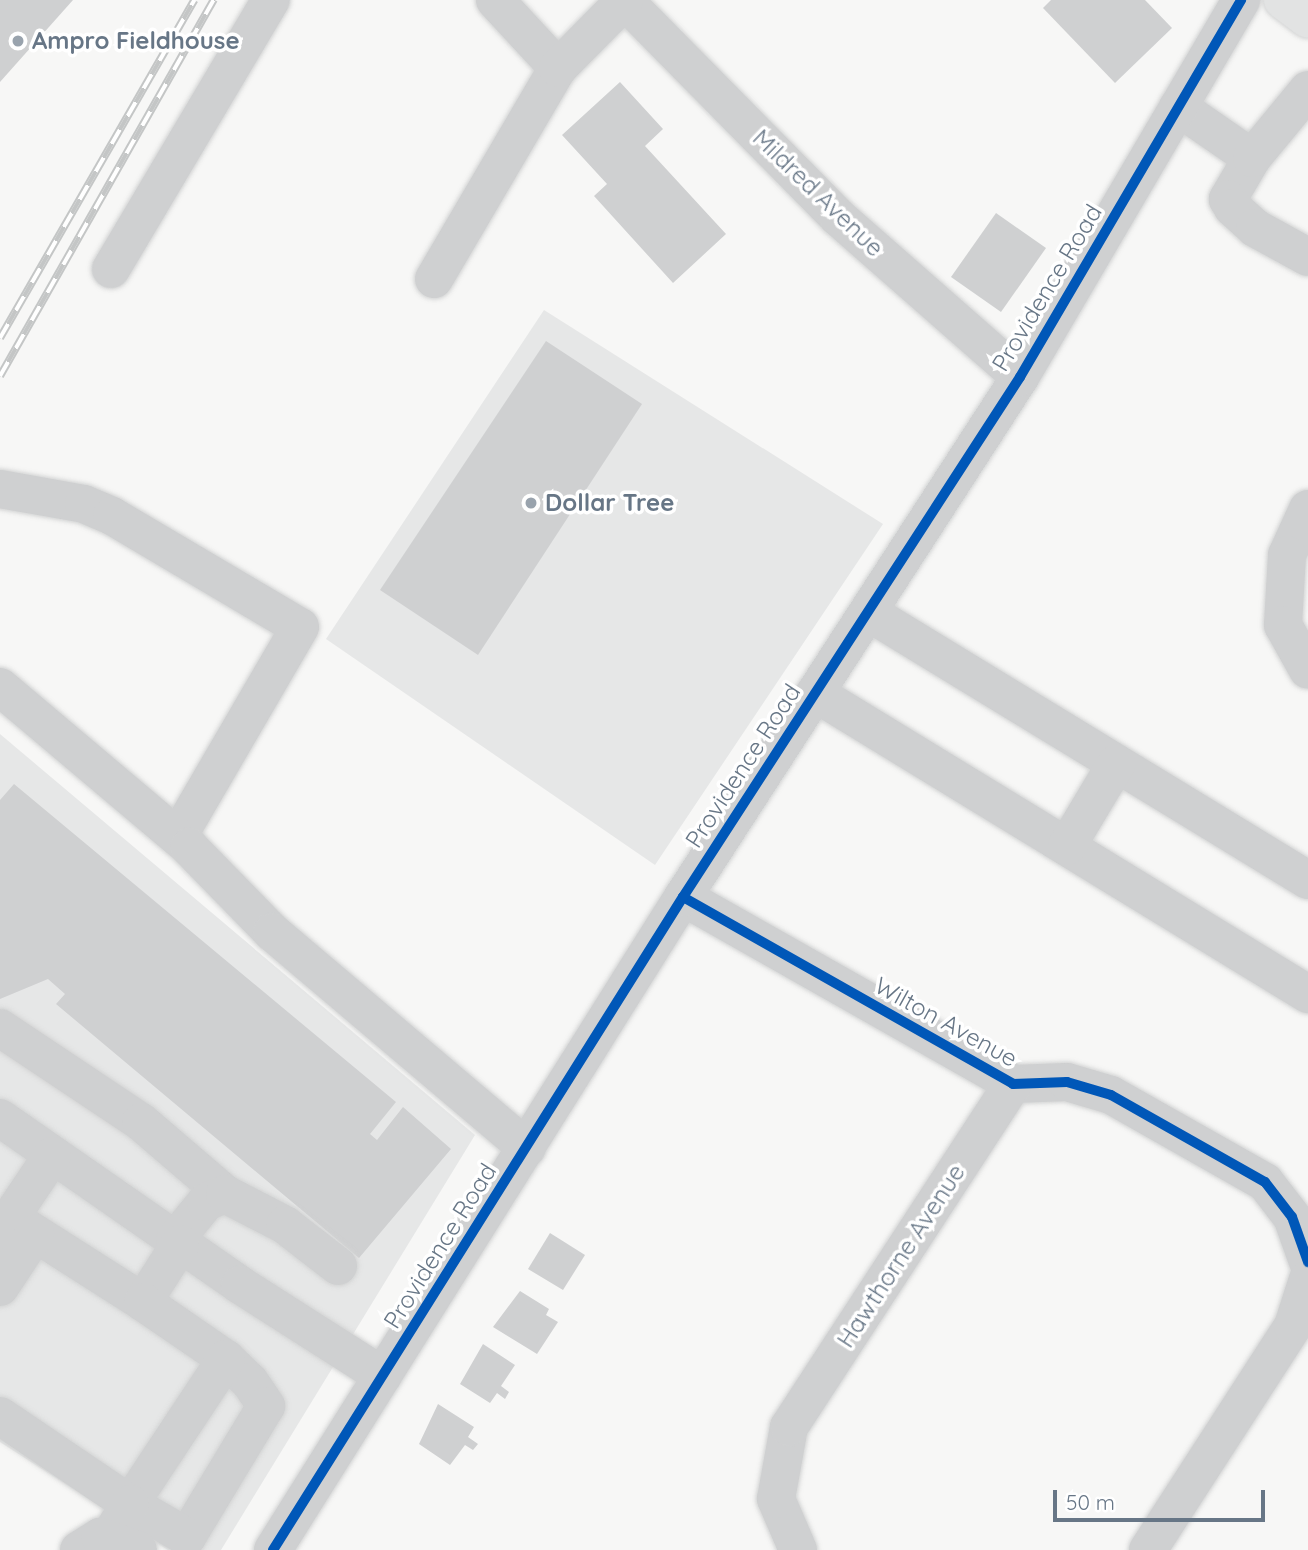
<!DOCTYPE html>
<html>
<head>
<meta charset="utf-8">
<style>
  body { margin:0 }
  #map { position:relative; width:1308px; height:1550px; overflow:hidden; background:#f7f7f6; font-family:Quicksand,sans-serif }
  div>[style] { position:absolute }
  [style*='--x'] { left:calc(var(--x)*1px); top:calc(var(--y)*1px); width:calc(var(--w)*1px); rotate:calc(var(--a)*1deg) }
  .built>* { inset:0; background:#e6e7e7 }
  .building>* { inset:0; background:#cfd0d1 }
  .roads { filter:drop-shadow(0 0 2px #d3d4d4) drop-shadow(0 0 2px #d3d4d4) }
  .minor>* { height:38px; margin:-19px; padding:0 19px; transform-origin:19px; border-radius:19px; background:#cfd0d1 }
  .major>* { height:38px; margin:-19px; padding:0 19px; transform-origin:19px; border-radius:19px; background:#e2e3e3 }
  .rail>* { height:8px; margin-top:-4px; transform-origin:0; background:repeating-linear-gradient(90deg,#fff 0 16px,#c4c6c6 0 32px); box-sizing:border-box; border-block:2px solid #c4c6c6 }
  .cycleway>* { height:10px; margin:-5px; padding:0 5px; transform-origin:5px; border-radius:5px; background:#0057b8 }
  .dots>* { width:19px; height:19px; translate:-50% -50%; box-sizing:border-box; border:4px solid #fff; border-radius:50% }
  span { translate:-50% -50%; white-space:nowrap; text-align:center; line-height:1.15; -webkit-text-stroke:7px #fff; paint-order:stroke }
  .poi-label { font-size:24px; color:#677686; font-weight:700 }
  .left { translate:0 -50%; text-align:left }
  .street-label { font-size:24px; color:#677686 }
  .scale { position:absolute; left:1053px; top:1490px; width:212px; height:32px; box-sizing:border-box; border:4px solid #677686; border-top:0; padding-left:9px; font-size:21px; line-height:24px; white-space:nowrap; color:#677686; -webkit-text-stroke:5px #fff; paint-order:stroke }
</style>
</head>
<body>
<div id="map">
  <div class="built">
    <div style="clip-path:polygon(544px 310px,883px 524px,655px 865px,326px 639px)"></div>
    <div style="clip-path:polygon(0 734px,475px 1135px,221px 1550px,168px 1550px,0 1442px)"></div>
  </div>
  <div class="building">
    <div style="clip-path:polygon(0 0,73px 0,0 82px)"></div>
    <div style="clip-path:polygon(1051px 0,1145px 0,1172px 28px,1115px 83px,1043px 8px)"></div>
    <div style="clip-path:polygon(620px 82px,663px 129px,645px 146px,726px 234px,673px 283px,594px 196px,607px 184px,562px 135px)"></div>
    <div style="clip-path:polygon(996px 213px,1046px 248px,1001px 312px,951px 277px)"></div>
    <div style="clip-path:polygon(546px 341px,642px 404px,478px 655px,380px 590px)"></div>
    <div style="clip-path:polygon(14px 784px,396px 1102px,370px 1134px,377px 1140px,403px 1107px,451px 1149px,359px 1258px,56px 1004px,65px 994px,48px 979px,0 999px,0 800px)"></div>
    <div style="clip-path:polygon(550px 1233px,585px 1255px,563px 1290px,528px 1269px)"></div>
    <div style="clip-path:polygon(520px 1291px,549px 1309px,546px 1315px,558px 1322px,537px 1354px,493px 1327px)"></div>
    <div style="clip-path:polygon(483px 1344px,515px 1365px,501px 1386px,509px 1392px,505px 1399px,497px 1393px,490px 1403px,460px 1384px)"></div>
    <div style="clip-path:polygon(438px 1404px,474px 1427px,468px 1437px,478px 1444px,473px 1450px,465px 1445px,450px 1465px,419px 1444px)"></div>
  </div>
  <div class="roads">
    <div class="minor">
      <div style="--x:495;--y:0;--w:93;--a:47.2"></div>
      <div style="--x:624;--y:0;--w:305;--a:45.4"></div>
      <div style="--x:838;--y:217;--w:242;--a:41.3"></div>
      <div style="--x:1178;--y:107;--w:90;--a:34.6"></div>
      <div style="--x:1252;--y:158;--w:48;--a:120.3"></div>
      <div style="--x:1228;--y:199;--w:10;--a:61"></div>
      <div style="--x:1233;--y:208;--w:30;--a:42"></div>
      <div style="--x:1255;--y:228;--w:60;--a:28.7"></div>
      <div style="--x:1252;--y:158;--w:88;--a:-50.5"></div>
      <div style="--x:111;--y:269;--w:313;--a:-59.3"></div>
      <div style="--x:434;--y:279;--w:245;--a:-59.6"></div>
      <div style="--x:558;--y:68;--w:94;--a:-45.4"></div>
      <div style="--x:0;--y:489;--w:85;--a:10.1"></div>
      <div style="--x:84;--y:504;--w:30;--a:23"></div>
      <div style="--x:112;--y:516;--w:218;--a:30.6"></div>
      <div style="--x:300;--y:627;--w:243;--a:120.2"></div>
      <div style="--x:1308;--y:509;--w:51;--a:114.5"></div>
      <div style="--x:1287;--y:555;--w:70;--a:93.3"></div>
      <div style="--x:1283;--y:625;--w:51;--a:60.9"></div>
      <div style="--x:868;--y:612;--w:515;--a:31.35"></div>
      <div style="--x:0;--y:687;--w:248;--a:40.2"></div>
      <div style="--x:189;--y:847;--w:119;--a:45.7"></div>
      <div style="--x:272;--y:932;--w:334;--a:40.3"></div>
      <div style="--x:815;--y:693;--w:578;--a:31.41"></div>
      <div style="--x:1067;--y:846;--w:96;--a:-59.1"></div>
      <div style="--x:683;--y:897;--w:379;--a:29.5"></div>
      <div style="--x:1013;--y:1084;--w:54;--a:-2.1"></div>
      <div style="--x:1067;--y:1082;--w:46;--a:16.5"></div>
      <div style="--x:1111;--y:1095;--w:177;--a:29.5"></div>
      <div style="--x:1265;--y:1182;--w:44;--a:52.4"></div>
      <div style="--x:1292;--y:1217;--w:48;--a:70.4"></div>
      <div style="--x:0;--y:1028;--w:169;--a:33.7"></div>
      <div style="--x:141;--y:1122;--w:111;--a:40.6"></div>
      <div style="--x:0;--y:1118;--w:292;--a:34.8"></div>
      <div style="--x:240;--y:1285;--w:169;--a:32.5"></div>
      <div style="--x:11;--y:1218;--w:156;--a:32.5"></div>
      <div style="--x:0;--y:1233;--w:93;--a:-56"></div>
      <div style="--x:175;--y:1240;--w:49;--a:-50.8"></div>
      <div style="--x:206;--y:1202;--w:21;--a:-23"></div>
      <div style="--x:225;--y:1194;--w:68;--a:27.3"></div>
      <div style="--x:285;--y:1225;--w:67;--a:37.7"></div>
      <div style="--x:180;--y:1244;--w:69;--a:122.5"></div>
      <div style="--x:143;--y:1302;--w:101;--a:34.5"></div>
      <div style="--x:226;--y:1359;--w:33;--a:44"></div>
      <div style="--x:250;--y:1382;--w:29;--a:56"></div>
      <div style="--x:266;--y:1406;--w:153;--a:121.1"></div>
      <div style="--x:187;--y:1537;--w:66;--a:-149.9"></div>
      <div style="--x:130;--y:1504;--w:174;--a:-56.5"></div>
      <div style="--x:0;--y:1287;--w:64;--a:-56.6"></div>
      <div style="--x:0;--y:1416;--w:157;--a:34.1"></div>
      <div style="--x:130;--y:1504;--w:40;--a:122"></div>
      <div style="--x:79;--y:1550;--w:25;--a:-32"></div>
      <div style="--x:100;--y:1537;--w:40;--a:18.9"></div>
      <div style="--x:273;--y:1550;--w:771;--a:-57.88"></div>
      <div style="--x:683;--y:897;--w:620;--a:-57.05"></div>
      <div style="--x:1020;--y:377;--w:437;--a:-59.6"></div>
      <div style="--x:798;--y:1550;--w:56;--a:-113.3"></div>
      <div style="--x:776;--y:1499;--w:73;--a:-79.8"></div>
      <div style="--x:789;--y:1427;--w:410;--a:-56.9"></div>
      <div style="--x:1148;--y:1550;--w:267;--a:-57.1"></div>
      <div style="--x:1293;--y:1326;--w:49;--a:-72.3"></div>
    </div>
    <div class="major">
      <div style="--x:1283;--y:0;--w:31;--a:37"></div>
    </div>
  </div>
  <div class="rail">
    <div style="--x:0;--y:338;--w:390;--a:-60.1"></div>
    <div style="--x:0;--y:376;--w:433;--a:-60.4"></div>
  </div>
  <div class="cycleway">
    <div style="--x:683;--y:897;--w:379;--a:29.5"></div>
    <div style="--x:1013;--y:1084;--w:54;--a:-2.1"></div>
    <div style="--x:1067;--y:1082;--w:46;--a:16.5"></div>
    <div style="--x:1111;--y:1095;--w:177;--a:29.5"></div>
    <div style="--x:1265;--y:1182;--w:44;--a:52.4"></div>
    <div style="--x:1292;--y:1217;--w:48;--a:70.4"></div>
    <div style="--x:273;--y:1550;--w:771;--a:-57.88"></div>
    <div style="--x:683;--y:897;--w:620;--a:-57.05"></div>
    <div style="--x:1020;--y:377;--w:437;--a:-59.6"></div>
  </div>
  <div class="dots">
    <div style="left:18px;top:41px;background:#99a3ad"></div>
    <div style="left:531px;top:503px;background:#99a3ad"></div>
  </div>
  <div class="poi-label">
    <span class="left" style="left:32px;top:41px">Ampro Fieldhouse</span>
    <span class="left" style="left:545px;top:503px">Dollar Tree</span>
  </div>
  <div class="street-label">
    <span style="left:818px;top:193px;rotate:44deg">Mildred Avenue</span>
    <span style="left:1047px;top:288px;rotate:-59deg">Providence Road</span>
    <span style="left:743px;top:766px;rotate:-57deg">Providence Road</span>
    <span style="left:946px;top:1022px;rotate:29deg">Wilton Avenue</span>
    <span style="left:440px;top:1246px;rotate:-58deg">Providence Road</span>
    <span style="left:901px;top:1256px;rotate:-57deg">Hawthorne Avenue</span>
  </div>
  <div class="scale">50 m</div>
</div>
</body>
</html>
